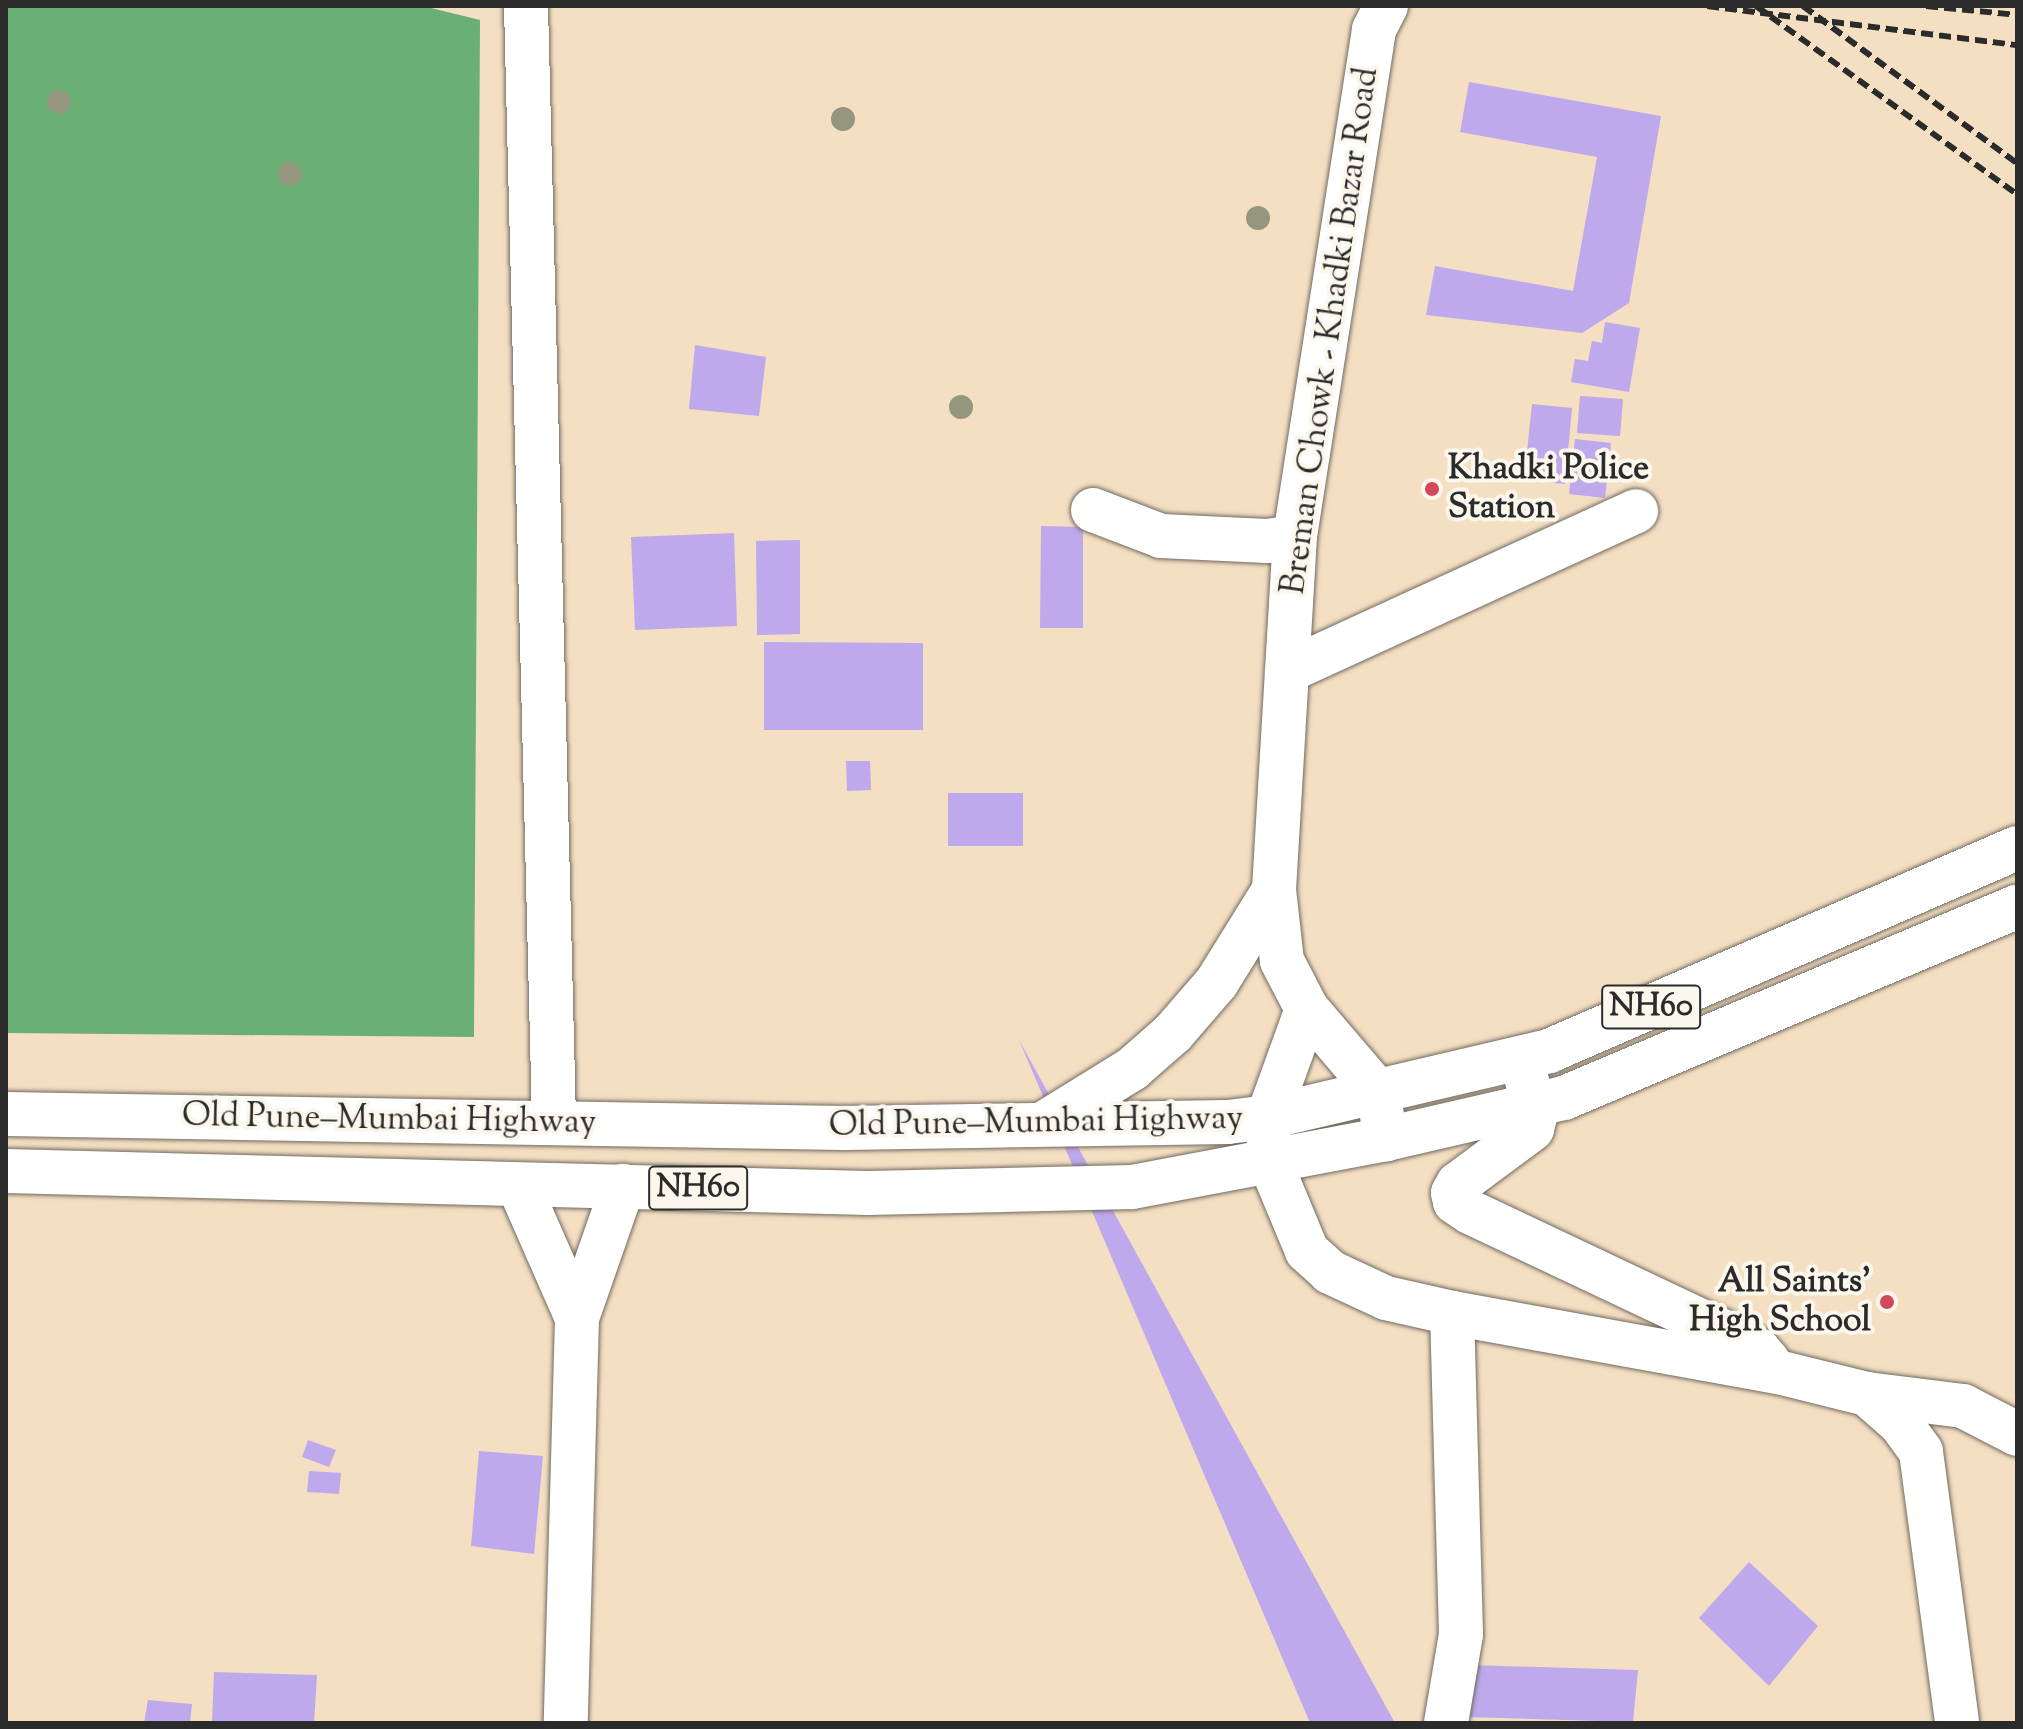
<!DOCTYPE html>
<html>
<head>
<meta charset="utf-8">
<style>
  body { margin:0 }
  #map { position:relative; width:2023px; height:1729px; overflow:hidden; background:#f4dfc2; font-family:"Sorts Mill Goudy",serif }
  div>[style] { position:absolute }
  [style*='--x'] { left:calc(var(--x)*1px); top:calc(var(--y)*1px); width:calc(var(--w)*1px); rotate:calc(var(--a)*1deg) }
  .forest>* { inset:0; background:#6aaf74 }
  .building>* { inset:0; background:#bda9ec }
  .roads { filter:drop-shadow(0 0 2px #716a60) drop-shadow(0 0 2px #716a60) }
  .minor>* { height:44px; margin:-22px; padding:0 22px; transform-origin:22px; border-radius:22px; background:#fff }
  .major>* { height:44px; margin:-22px; padding:0 22px; transform-origin:22px; border-radius:22px; background:#fff }
  .highway>* { height:44px; margin:-22px; padding:0 22px; transform-origin:22px; border-radius:22px; background:#fff }
  .rail>* { height:6px; margin-top:-3px; transform-origin:0; background:repeating-linear-gradient(90deg,#2b2b2b 0 12px,transparent 0 18px) }
  .trees>* { width:24px; height:24px; margin:-12px; border-radius:50%; background:#94967e }
  .dots>* { width:22px; height:22px; translate:-50% -50%; box-sizing:border-box; border:4px solid #fbf7ec; border-radius:50% }
  span { translate:-50% -50%; white-space:nowrap; text-align:center; line-height:1.15; -webkit-text-stroke:8px #fbf7ec; paint-order:stroke }
  .shield-label span { padding:2px 6px; background:#fbf7ec; border:2px solid; border-radius:6px; -webkit-text-stroke-width:0 }
  .shield-label { font-size:32px; color:#2b2b2b; font-weight:700 }
  .street-label { font-size:34px; color:#2b2b2b }
  .poi-label { font-size:34px; color:#2b2b2b; font-weight:700 }
  .left { translate:0 -50%; text-align:left }
  .right { translate:-100% -50%; text-align:right }
  .frame { position:absolute; inset:0; border:8px solid #2b2b2b; pointer-events:none }
</style>
</head>
<body>
<div id="map">
  <div class="forest">
    <div style="clip-path:polygon(6px 6px,423px 6px,480px 20px,474px 1037px,6px 1033px)"></div>
  </div>
  <div class="building">
    <div style="clip-path:polygon(1469px 82px,1661px 116px,1629px 303px,1582px 333px,1426px 315px,1435px 266px,1573px 291px,1597px 157px,1460px 132px)"></div>
    <div style="clip-path:polygon(1605px 322px,1640px 328px,1629px 392px,1571px 382px,1575px 359px,1588px 361px,1592px 341px,1602px 343px)"></div>
    <div style="clip-path:polygon(695px 345px,766px 357px,759px 416px,689px 409px)"></div>
    <div style="clip-path:polygon(1580px 396px,1623px 399px,1620px 436px,1577px 433px)"></div>
    <div style="clip-path:polygon(1532px 404px,1572px 408px,1565px 484px,1524px 480px)"></div>
    <div style="clip-path:polygon(1575px 439px,1611px 443px,1605px 498px,1569px 494px)"></div>
    <div style="clip-path:polygon(1041px 526px,1083px 527px,1083px 628px,1040px 628px)"></div>
    <div style="clip-path:polygon(734px 533px,737px 626px,635px 630px,631px 537px)"></div>
    <div style="clip-path:polygon(800px 540px,800px 634px,757px 635px,756px 541px)"></div>
    <div style="clip-path:polygon(764px 642px,923px 643px,923px 730px,764px 730px)"></div>
    <div style="clip-path:polygon(846px 761px,870px 761px,871px 790px,847px 791px)"></div>
    <div style="clip-path:polygon(948px 793px,1023px 793px,1023px 846px,948px 846px)"></div>
    <div style="clip-path:polygon(1019px 1040px,1395px 1723px,1310px 1723px)"></div>
    <div style="clip-path:polygon(308px 1440px,336px 1450px,329px 1467px,302px 1457px)"></div>
    <div style="clip-path:polygon(479px 1451px,543px 1456px,534px 1554px,471px 1546px)"></div>
    <div style="clip-path:polygon(309px 1471px,341px 1473px,339px 1494px,307px 1492px)"></div>
    <div style="clip-path:polygon(1749px 1562px,1818px 1626px,1769px 1686px,1699px 1618px)"></div>
    <div style="clip-path:polygon(1471px 1665px,1638px 1670px,1633px 1722px,1467px 1717px)"></div>
    <div style="clip-path:polygon(214px 1672px,317px 1675px,314px 1723px,212px 1723px)"></div>
    <div style="clip-path:polygon(148px 1700px,192px 1704px,190px 1723px,144px 1723px)"></div>
  </div>
  <div class="roads">
    <div class="minor">
      <div style="--x:526;--y:6;--w:1117;--a:88.56"></div>
      <div style="--x:1093;--y:510;--w:73;--a:20.9"></div>
      <div style="--x:1161;--y:536;--w:106;--a:2.7"></div>
      <div style="--x:1267;--y:541;--w:28;--a:-8"></div>
      <div style="--x:1287;--y:671;--w:384;--a:-24.6"></div>
      <div style="--x:519;--y:1186;--w:144;--a:66.3"></div>
      <div style="--x:577;--y:1318;--w:405;--a:91.6"></div>
      <div style="--x:577;--y:1318;--w:140;--a:-70.8"></div>
      <div style="--x:1446;--y:1723;--w:90;--a:-80.4"></div>
      <div style="--x:1461;--y:1634;--w:321;--a:-91.6"></div>
    </div>
    <div class="major">
      <div style="--x:1386;--y:6;--w:27;--a:117"></div>
      <div style="--x:1374;--y:30;--w:512;--a:98.87"></div>
      <div style="--x:1295;--y:536;--w:355;--a:93.4"></div>
      <div style="--x:1274;--y:890;--w:71;--a:83.6"></div>
      <div style="--x:1282;--y:961;--w:54;--a:62.5"></div>
      <div style="--x:1307;--y:1009;--w:109;--a:49.5"></div>
      <div style="--x:1378;--y:1092;--w:48;--a:80.3"></div>
      <div style="--x:1307;--y:1009;--w:115;--a:109.9"></div>
      <div style="--x:1268;--y:1117;--w:45;--a:87.5"></div>
      <div style="--x:1270;--y:1162;--w:96;--a:67.4"></div>
      <div style="--x:1307;--y:1251;--w:31;--a:42"></div>
      <div style="--x:1330;--y:1272;--w:62;--a:24.9"></div>
      <div style="--x:1386;--y:1298;--w:68;--a:12.8"></div>
      <div style="--x:1452;--y:1313;--w:331;--a:10.3"></div>
      <div style="--x:1778;--y:1372;--w:92;--a:13.9"></div>
      <div style="--x:1867;--y:1394;--w:97;--a:7.1"></div>
      <div style="--x:1963;--y:1406;--w:61;--a:27.4"></div>
      <div style="--x:1522;--y:1058;--w:60;--a:77.6"></div>
      <div style="--x:1535;--y:1117;--w:12;--a:104"></div>
      <div style="--x:1532;--y:1129;--w:92;--a:143.4"></div>
      <div style="--x:1458;--y:1184;--w:10;--a:119"></div>
      <div style="--x:1453;--y:1193;--w:9;--a:77"></div>
      <div style="--x:1455;--y:1202;--w:18;--a:34"></div>
      <div style="--x:1470;--y:1212;--w:300;--a:25.3"></div>
      <div style="--x:1741;--y:1340;--w:20;--a:30"></div>
      <div style="--x:1758;--y:1350;--w:15;--a:48"></div>
      <div style="--x:1867;--y:1394;--w:45;--a:41.4"></div>
      <div style="--x:1901;--y:1424;--w:34;--a:54"></div>
      <div style="--x:1921;--y:1452;--w:273;--a:82.4"></div>
    </div>
    <div class="highway">
      <div style="--x:6;--y:1114;--w:838;--a:0.96"></div>
      <div style="--x:844;--y:1128;--w:384;--a:-0.9"></div>
      <div style="--x:1228;--y:1122;--w:40;--a:-7.1"></div>
      <div style="--x:1268;--y:1117;--w:289;--a:-13.2"></div>
      <div style="--x:1549;--y:1051;--w:510;--a:-23.45"></div>
      <div style="--x:1043;--y:1124;--w:105;--a:-31.7"></div>
      <div style="--x:1132;--y:1069;--w:55;--a:-41.3"></div>
      <div style="--x:1173;--y:1033;--w:67;--a:-49.2"></div>
      <div style="--x:1217;--y:982;--w:108;--a:-58.2"></div>
      <div style="--x:6;--y:1171;--w:862;--a:1.46"></div>
      <div style="--x:868;--y:1193;--w:264;--a:-1.3"></div>
      <div style="--x:1132;--y:1187;--w:258;--a:-10.7"></div>
      <div style="--x:1386;--y:1139;--w:183;--a:-13"></div>
      <div style="--x:1564;--y:1098;--w:492;--a:-22.9"></div>
    </div>
  </div>
  <div class="rail">
    <div style="--x:1707;--y:6;--w:312;--a:7.2"></div>
    <div style="--x:1756;--y:6;--w:322;--a:35.8"></div>
    <div style="--x:1803;--y:6;--w:265;--a:36.3"></div>
    <div style="--x:1926;--y:6;--w:91;--a:5.6"></div>
  </div>
  <div class="trees">
    <div style="left:59px;top:102px"></div>
    <div style="left:843px;top:119px"></div>
    <div style="left:290px;top:174px"></div>
    <div style="left:1258px;top:218px"></div>
    <div style="left:961px;top:407px"></div>
  </div>
  <div class="dots">
    <div style="left:1432px;top:489px;background:#d1495b"></div>
    <div style="left:1887px;top:1302px;background:#d1495b"></div>
  </div>
  <div class="shield-label">
    <span style="left:1651px;top:1007px">NH60</span>
    <span style="left:698px;top:1188px">NH60</span>
  </div>
  <div class="street-label">
    <span style="left:1331px;top:331px;rotate:-82deg">Breman Chowk - Khadki Bazar Road</span>
    <span style="left:389px;top:1120px;rotate:1deg">Old Pune–Mumbai Highway</span>
    <span style="left:1036px;top:1123px;rotate:-1deg">Old Pune–Mumbai Highway</span>
  </div>
  <div class="poi-label">
    <span class="left" style="left:1448px;top:489px">Khadki Police<br>Station</span>
    <span class="right" style="left:1871px;top:1302px">All Saints'<br>High School</span>
  </div>
  <div class="frame"></div>
</div>
</body>
</html>
